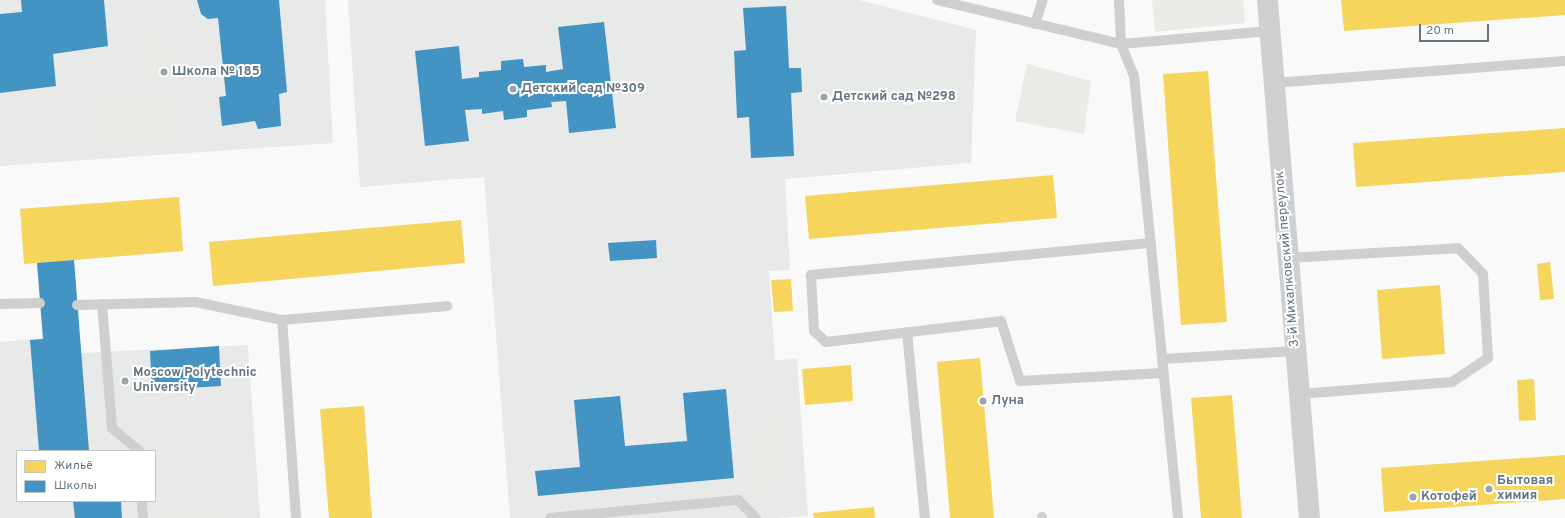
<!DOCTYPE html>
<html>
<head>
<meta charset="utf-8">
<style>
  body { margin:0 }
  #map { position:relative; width:1565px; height:518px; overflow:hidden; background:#f9f9f9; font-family:Overpass,sans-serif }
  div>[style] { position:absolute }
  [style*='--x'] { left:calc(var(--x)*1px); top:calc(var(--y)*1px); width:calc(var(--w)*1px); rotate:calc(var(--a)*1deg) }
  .built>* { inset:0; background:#e8e9e9 }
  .green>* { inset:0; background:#e8ebe6 }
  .round { border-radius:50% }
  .homes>* { inset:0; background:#f6d55c }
  .schools>* { inset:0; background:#4393c3 }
  .lane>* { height:10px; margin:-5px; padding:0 5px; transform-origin:5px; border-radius:5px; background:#cecfd0 }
  .street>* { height:21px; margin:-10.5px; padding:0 10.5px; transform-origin:10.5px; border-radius:10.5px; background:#cecfd0 }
  .dots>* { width:11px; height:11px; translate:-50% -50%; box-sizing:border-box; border:2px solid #fff; border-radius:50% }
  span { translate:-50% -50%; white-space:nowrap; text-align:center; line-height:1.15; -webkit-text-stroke:4px #fff; paint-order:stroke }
  .poi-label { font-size:13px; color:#657683; font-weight:700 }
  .left { translate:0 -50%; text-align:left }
  .street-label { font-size:13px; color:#657683 }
  .legend { position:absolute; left:16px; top:450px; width:140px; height:52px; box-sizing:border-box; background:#fff; border:1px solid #c1c8cd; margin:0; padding:5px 7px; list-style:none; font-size:12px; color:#657683 }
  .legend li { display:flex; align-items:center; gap:8px; height:20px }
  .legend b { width:20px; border:1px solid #c1c8cd }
  .scale { position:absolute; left:1419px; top:24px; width:70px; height:18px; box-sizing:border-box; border:2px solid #657683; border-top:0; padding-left:5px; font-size:12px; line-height:14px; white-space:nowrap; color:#657683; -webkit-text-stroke:3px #fff; paint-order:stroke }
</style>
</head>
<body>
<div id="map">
  <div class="built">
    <div style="clip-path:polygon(0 0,325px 0,333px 143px,0 166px)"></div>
    <div style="clip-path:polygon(348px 0,859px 0,976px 30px,971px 163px,785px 179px,790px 270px,769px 271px,775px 360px,797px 359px,808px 516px,774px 518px,510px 518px,484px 177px,360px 187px)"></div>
    <div style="clip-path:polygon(evenodd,179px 197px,183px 251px,74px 260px,81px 353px,248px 345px,260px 518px,0 518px,0 342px,43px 338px,37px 263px,20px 209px,179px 197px,17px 451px,155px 451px,155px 501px,17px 501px,17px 451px)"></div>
  </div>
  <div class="green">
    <div style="clip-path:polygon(1152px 0,1243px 0,1245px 23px,1155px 32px)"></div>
    <div class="round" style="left:135px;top:36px;width:40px;height:40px"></div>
    <div style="clip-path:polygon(1027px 64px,1091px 81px,1084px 134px,1015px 121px)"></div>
    <div style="clip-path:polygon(169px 95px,173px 140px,92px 146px,88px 101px)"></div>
    <div style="clip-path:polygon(783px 420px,790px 487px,750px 491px,744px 424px)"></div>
    <div style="clip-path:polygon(221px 503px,222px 518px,153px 518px,153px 508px)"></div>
  </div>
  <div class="homes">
    <div style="clip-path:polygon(1341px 0,1565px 0,1565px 15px,1344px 31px)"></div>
    <div style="clip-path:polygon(1208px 71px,1227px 322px,1181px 325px,1163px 74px)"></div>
    <div style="clip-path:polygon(1565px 128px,1565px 172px,1356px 187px,1353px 143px)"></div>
    <div style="clip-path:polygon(1053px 175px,1057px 218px,809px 239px,805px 196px)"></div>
    <div style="clip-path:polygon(179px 197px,183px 251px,24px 264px,20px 209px)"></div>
    <div style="clip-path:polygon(461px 220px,465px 263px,213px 286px,209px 242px)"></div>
    <div style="clip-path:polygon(1550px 262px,1554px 299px,1540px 300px,1537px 264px)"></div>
    <div style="clip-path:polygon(791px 279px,793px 311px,774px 312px,771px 280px)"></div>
    <div style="clip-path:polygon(1440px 285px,1445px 354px,1382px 359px,1377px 290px)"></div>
    <div style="clip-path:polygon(980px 358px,994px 518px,950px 518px,937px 362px)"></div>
    <div style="clip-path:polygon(851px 365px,853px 401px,805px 405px,802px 369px)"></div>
    <div style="clip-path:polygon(1534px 379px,1536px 420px,1519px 421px,1517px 380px)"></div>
    <div style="clip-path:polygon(1232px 395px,1242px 518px,1201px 518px,1191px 398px)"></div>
    <div style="clip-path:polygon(364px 406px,372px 518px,329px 518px,320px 409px)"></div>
    <div style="clip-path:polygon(1565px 455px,1565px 499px,1384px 512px,1381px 468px)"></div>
    <div style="clip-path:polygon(874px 507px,875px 518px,814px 518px,813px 513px)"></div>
  </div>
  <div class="schools">
    <div style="clip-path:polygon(21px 0,104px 0,108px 46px,53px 54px,56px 86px,0 93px,0 14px,22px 12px)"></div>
    <div style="clip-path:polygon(197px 0,279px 0,287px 92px,279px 94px,281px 126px,258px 129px,255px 121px,222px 126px,219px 97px,226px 96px,218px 18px,208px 19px,201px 14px)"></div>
    <div style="clip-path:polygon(786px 6px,789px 68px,801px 68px,802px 92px,791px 93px,794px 156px,751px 158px,749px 117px,737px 118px,734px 51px,746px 50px,743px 8px)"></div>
    <div style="clip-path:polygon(604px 22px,616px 128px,569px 133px,566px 101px,551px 102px,552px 107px,527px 110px,527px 117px,504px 120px,503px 111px,482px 114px,482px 109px,465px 110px,469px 141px,425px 146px,415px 51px,459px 46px,462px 79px,479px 77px,479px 72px,501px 70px,501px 61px,523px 59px,524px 67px,546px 65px,546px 72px,563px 69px,558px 27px)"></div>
    <div style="clip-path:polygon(656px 240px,657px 258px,610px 261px,608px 243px)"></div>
    <div style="clip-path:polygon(74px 260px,89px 451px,39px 451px,30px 340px,43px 339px,37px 263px)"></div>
    <div style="clip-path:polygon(219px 346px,221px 386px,152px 390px,150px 351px)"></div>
    <div style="clip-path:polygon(726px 389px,734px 478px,538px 496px,535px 471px,580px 467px,574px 400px,620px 396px,625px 446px,687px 441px,683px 393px)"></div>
    <div style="clip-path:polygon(73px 501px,121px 501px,122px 518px,75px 518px)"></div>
  </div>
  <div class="lane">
    <div style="--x:937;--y:0;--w:189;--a:13.4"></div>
    <div style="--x:1121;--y:44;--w:149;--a:-5"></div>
    <div style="--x:1119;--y:0;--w:44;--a:87.4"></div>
    <div style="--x:1121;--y:44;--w:35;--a:68"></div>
    <div style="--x:1134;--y:76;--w:444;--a:84.3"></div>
    <div style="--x:1035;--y:24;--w:25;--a:-72"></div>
    <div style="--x:1273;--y:83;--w:293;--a:-4.3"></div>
    <div style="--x:1150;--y:243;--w:341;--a:174.6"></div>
    <div style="--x:811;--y:275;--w:56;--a:86.9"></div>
    <div style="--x:814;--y:331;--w:16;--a:43"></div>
    <div style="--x:826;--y:342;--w:176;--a:-6.8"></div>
    <div style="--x:1001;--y:321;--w:63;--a:72.4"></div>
    <div style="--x:1020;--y:381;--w:143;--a:-3.2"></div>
    <div style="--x:1287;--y:258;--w:171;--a:-3.3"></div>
    <div style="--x:1458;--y:248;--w:36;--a:46"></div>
    <div style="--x:1483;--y:274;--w:84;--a:86.6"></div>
    <div style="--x:1488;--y:358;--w:43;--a:146.3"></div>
    <div style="--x:1452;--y:382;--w:153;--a:175.5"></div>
    <div style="--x:0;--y:304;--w:40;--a:-1.4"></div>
    <div style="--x:102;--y:304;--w:124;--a:85.4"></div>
    <div style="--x:112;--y:428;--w:35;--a:40"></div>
    <div style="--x:77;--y:305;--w:118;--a:-1.5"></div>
    <div style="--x:195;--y:302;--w:89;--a:11.7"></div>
    <div style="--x:907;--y:332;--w:187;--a:84.5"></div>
    <div style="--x:1162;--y:359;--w:133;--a:-3.4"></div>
    <div style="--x:142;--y:501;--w:17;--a:87"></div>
    <div style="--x:1042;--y:517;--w:1;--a:90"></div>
    <div style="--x:296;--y:518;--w:198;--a:-94"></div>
    <div style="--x:282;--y:320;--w:166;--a:-4.8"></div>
    <div style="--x:550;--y:518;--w:189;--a:-5.5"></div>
    <div style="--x:738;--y:500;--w:25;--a:45"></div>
  </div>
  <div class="street">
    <div style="--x:1267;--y:0;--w:520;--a:85.36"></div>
  </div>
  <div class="dots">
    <div style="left:164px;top:72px;background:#99a4ac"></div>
    <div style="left:513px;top:89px;background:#99a4ac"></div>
    <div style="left:824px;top:97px;background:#99a4ac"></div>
    <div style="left:125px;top:381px;background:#99a4ac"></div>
    <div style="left:983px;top:401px;background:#99a4ac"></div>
    <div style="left:1489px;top:489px;background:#99a4ac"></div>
    <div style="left:1413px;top:497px;background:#99a4ac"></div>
  </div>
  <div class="poi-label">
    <span class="left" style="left:172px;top:72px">Школа № 185</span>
    <span class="left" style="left:521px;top:89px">Детский сад №309</span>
    <span class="left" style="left:832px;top:97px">Детский сад №298</span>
    <span class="left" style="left:133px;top:381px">Moscow Polytechnic<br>University</span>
    <span class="left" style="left:991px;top:401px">Луна</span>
    <span class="left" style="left:1497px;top:489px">Бытовая<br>химия</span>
    <span class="left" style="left:1421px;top:497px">Котофей</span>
  </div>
  <div class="street-label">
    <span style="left:1288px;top:259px;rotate:-95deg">3-й Михалковский переулок</span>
  </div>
  <ul class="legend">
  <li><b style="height:11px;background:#f6d55c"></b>Жильё</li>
  <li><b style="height:11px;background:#4393c3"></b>Школы</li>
  </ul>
  <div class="scale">20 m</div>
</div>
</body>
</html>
